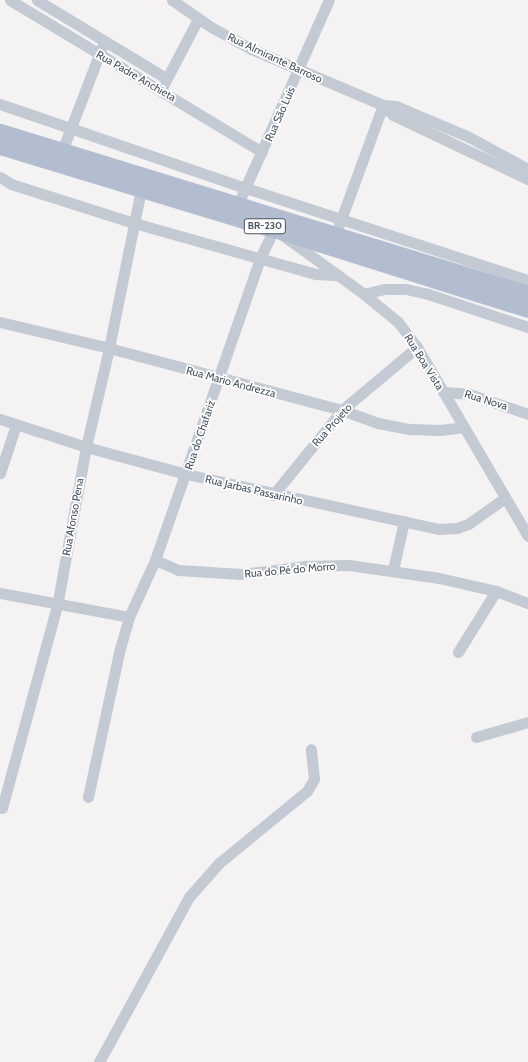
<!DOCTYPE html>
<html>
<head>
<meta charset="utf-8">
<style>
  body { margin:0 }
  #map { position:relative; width:528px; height:1062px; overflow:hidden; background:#f4f2f2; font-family:Cabin,sans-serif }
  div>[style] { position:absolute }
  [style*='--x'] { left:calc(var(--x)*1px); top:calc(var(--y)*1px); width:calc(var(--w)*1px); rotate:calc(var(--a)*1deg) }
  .street>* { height:11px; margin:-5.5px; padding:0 5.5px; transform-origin:5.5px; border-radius:5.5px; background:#c3cad3 }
  .primary>* { height:17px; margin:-8.5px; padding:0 8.5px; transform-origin:8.5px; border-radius:8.5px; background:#b2becf }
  span { translate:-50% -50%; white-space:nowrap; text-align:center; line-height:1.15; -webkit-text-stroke:3.5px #fff; paint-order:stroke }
  .shield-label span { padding:1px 3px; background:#fff; border:1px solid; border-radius:3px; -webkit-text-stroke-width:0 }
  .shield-label { font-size:10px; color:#49535f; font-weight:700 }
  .street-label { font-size:11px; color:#49535f }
</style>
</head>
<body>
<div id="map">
  <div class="street">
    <div style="--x:10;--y:0;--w:294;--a:31.1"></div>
    <div style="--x:37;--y:0;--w:151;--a:31.2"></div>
    <div style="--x:172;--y:0;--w:47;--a:34.7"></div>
    <div style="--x:211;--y:27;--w:46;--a:28.8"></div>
    <div style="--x:251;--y:49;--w:143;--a:23"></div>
    <div style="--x:383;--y:105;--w:13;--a:4"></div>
    <div style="--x:396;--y:106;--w:79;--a:23"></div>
    <div style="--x:469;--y:137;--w:67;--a:28.5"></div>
    <div style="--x:164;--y:84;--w:73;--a:-62.4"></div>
    <div style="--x:0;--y:104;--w:260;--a:18.9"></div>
    <div style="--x:246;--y:188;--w:297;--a:18.1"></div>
    <div style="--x:383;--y:105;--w:14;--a:45"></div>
    <div style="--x:393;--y:115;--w:149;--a:25.4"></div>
    <div style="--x:62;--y:151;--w:111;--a:-69"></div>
    <div style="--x:0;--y:177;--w:13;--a:32"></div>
    <div style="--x:11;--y:184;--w:129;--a:17.6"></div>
    <div style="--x:134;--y:223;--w:189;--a:15.7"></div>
    <div style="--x:316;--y:274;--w:22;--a:3"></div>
    <div style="--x:238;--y:204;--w:223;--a:-66"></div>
    <div style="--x:339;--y:225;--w:128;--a:-69.9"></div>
    <div style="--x:364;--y:294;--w:21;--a:-14"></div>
    <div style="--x:384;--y:289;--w:22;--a:0"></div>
    <div style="--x:406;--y:289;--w:23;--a:13"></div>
    <div style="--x:428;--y:294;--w:105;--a:18.3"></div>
    <div style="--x:0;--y:322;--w:112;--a:13.4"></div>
    <div style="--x:109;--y:348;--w:241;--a:14.9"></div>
    <div style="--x:342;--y:410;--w:38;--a:20"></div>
    <div style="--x:378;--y:423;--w:33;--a:11"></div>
    <div style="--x:410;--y:429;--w:30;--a:2"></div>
    <div style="--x:440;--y:430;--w:23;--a:-7"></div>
    <div style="--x:443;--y:392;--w:26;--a:4"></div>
    <div style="--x:469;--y:394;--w:62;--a:18.7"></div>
    <div style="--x:0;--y:419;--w:90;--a:18"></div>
    <div style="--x:86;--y:447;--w:104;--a:15.1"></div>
    <div style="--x:186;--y:474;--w:258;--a:12.3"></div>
    <div style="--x:438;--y:529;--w:19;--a:-3"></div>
    <div style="--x:457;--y:528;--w:12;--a:-20"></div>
    <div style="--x:468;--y:524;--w:45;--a:-35.1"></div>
    <div style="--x:0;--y:473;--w:51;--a:-71.6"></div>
    <div style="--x:273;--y:495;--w:109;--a:-50.9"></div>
    <div style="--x:342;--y:410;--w:98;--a:-40"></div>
    <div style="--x:155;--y:560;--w:25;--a:23"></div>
    <div style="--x:178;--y:570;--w:63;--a:3.6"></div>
    <div style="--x:241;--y:574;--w:64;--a:-7.1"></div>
    <div style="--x:305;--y:566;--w:44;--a:-1.3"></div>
    <div style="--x:349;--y:565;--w:91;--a:8.2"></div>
    <div style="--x:439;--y:578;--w:58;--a:12.8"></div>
    <div style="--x:496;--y:591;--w:34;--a:21"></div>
    <div style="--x:393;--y:570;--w:50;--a:-77.3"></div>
    <div style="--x:0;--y:593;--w:131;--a:10.5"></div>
    <div style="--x:458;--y:652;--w:72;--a:-58.1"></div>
    <div style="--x:476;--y:737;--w:54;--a:-16.1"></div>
    <div style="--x:88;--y:797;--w:148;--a:-77.9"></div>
    <div style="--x:119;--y:652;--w:36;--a:-74"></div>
    <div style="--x:129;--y:617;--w:63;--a:-65.5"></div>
    <div style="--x:155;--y:560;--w:320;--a:-70.8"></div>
    <div style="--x:260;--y:258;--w:32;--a:-64"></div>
    <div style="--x:274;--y:229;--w:111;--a:35.8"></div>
    <div style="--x:364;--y:294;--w:44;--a:39.5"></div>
    <div style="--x:398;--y:322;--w:31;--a:53"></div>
    <div style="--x:417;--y:347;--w:219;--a:59.6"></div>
    <div style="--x:2;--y:808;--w:209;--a:-74.8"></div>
    <div style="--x:57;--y:606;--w:162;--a:-79.7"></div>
    <div style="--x:86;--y:447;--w:102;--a:-76.9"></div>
    <div style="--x:109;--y:348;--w:162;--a:-78.6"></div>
    <div style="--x:99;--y:1062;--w:188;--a:-61.4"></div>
    <div style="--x:189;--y:897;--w:45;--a:-48.6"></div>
    <div style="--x:219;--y:863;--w:114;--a:-39.3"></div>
    <div style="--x:307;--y:791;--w:14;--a:-60"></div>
    <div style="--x:314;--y:779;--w:30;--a:-96"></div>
  </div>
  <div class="primary">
    <div style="--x:0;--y:132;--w:552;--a:17.06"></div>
    <div style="--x:0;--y:146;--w:286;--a:16.9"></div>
    <div style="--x:274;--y:229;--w:266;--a:17.5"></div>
  </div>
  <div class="shield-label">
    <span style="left:265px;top:226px">BR-230</span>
  </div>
  <div class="street-label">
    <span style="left:275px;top:58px;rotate:25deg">Rua Almirante Barroso</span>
    <span style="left:136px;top:76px;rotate:30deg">Rua Padre Anchieta</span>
    <span style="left:280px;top:114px;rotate:-66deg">Rua São Luis</span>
    <span style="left:424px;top:362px;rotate:58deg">Rua Boa Vista</span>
    <span style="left:231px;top:382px;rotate:15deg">Rua Mario Andrezza</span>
    <span style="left:486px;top:400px;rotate:17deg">Rua Nova</span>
    <span style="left:332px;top:425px;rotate:-48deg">Rua Projeto</span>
    <span style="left:200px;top:435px;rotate:-71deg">Rua do Chafariz</span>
    <span style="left:254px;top:490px;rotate:13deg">Rua Jarbas Passarinho</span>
    <span style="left:73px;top:517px;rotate:-80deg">Rua Afonso Pena</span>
    <span style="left:290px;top:570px;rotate:-5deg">Rua do Pé do Morro</span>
  </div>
</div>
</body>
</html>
